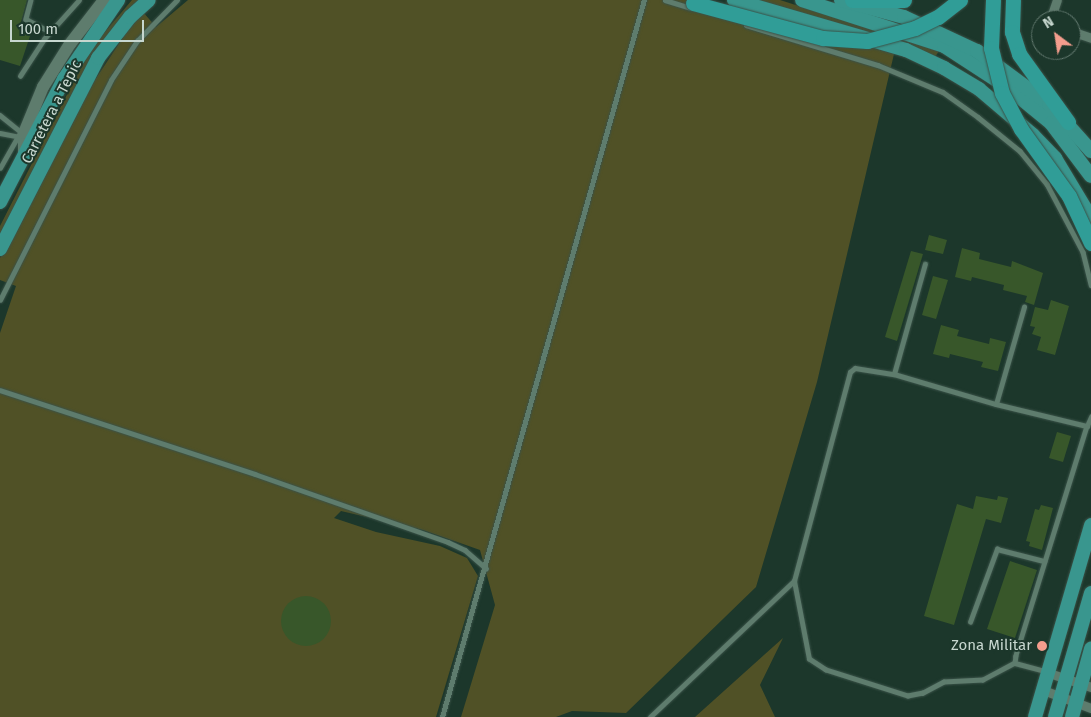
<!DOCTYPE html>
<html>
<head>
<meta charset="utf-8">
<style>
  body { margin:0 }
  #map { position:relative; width:1091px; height:717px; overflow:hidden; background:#1c372b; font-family:"Fira Sans",sans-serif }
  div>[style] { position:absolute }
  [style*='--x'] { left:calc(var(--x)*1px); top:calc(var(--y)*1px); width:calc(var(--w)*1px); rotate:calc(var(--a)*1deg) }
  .green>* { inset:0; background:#505126 }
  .building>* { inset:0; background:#38572a }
  .round { border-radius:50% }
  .roads { filter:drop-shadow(0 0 1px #3a5248) drop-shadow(0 0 1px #3a5248) }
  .service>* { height:4.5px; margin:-2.25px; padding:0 2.25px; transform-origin:2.25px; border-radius:2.25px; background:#5e7c6d }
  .minor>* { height:9px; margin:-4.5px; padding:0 4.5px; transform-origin:4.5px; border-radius:4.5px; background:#5e7c6d }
  .secondary>* { height:12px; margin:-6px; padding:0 6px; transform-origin:6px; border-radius:6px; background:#5e7c6d }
  .trunk>* { height:14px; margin:-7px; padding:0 7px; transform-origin:7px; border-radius:7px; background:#39968e }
  .motorway>* { height:15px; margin:-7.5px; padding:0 7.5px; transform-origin:7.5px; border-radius:7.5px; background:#309d97 }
  .bridges { filter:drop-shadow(0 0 1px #3a5248) drop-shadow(0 0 1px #3a5248) }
  .motorway-bridge>* { height:15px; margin:-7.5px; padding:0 7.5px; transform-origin:7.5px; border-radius:7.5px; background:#309d97 }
  .dots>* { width:14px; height:14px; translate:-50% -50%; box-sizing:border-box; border:2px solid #1c372b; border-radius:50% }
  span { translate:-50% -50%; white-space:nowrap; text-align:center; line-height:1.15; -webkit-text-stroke:4px #1c372b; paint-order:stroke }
  .street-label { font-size:15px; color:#c7d7cf }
  .poi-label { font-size:15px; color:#c7d7cf }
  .right { translate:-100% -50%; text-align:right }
  .north { position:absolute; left:1031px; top:10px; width:50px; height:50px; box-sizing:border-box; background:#1c372b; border:1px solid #60776d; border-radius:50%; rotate:329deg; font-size:14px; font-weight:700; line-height:20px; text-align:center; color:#c7d7cf }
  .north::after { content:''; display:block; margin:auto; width:18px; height:22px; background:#f49d8d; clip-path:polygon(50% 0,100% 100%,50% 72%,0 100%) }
  .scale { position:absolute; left:10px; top:20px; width:134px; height:22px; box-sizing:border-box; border:2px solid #c7d7cf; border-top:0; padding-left:6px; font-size:15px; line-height:18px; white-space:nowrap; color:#c7d7cf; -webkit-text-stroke:4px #1c372b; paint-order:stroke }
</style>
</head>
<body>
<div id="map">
  <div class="green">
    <div style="clip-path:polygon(132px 0,140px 0,112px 32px,0 240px,0 226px,76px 77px,93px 46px)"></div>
    <div style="clip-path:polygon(188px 0,705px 0,894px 54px,817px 382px,756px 587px,626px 713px,572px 711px,556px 717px,461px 717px,495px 605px,480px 550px,423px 530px,341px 511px,334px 518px,376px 532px,440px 546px,467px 558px,478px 576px,436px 717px,0 717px,0 333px,16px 286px,0 280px,0 258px,73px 113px,130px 27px,143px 12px,156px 27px)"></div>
    <div style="clip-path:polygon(754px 0,780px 0,939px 51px,935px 57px)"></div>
    <div style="clip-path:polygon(783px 638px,760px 685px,775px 717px,695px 717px)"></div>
  </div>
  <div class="building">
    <div style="clip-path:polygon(0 0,27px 0,20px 26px,32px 30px,20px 66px,0 60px)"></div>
    <div style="clip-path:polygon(929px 235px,947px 240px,943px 254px,925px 250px)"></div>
    <div style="clip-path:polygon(962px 248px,980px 253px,979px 259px,1011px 267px,1012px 261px,1043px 273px,1034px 305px,1025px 302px,1027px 296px,1003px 290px,1004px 285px,972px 277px,971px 281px,955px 277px)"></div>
    <div style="clip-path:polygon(911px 251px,923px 254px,897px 341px,885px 337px)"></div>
    <div style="clip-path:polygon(933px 276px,948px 280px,936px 319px,922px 315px)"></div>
    <div style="clip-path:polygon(1051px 300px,1069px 306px,1055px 355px,1037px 350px,1041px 337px,1032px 334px,1035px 327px,1030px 326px,1035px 307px,1048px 310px)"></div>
    <div style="clip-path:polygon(941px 325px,959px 330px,957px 336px,989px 344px,990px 338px,1006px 342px,998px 371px,981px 367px,983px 362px,950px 354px,949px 358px,933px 354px)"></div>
    <div style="clip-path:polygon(1057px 432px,1071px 436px,1063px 462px,1049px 458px)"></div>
    <div style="clip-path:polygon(976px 496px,997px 500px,998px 496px,1008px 498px,1001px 523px,986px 519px,954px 625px,924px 616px,957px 504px,973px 509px)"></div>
    <div style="clip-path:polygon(1041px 505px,1053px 508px,1042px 550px,1029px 546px,1030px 542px,1026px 541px,1035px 509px,1039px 510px)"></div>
    <div style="clip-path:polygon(1010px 561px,1037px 570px,1015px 638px,987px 629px)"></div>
    <div class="round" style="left:281px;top:596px;width:50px;height:50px"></div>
  </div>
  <div class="roads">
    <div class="service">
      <div style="--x:31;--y:0;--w:20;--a:105"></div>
      <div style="--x:26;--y:19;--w:27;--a:28"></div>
      <div style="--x:665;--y:0;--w:27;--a:17"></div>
      <div style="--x:746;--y:25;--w:138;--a:16.9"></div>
      <div style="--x:878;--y:65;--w:70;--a:22.6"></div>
      <div style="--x:943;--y:92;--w:43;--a:35.5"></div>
      <div style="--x:978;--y:117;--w:54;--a:39"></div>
      <div style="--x:1020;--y:151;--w:43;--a:50.7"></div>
      <div style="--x:1047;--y:184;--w:77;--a:62.1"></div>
      <div style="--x:1083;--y:252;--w:34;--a:76"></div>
      <div style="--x:20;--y:76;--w:44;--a:-57"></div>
      <div style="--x:44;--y:39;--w:52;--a:-48.1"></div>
      <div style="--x:0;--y:115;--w:26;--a:39"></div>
      <div style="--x:0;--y:133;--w:16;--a:11"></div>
      <div style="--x:0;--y:168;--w:43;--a:-60.4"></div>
      <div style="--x:0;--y:300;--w:246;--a:-63.2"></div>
      <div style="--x:111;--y:80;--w:47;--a:-56.3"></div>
      <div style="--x:137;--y:41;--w:57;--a:-45.7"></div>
      <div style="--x:894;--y:374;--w:114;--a:-74.3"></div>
      <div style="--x:0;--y:390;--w:268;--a:18.2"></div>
      <div style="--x:255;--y:474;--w:205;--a:19.4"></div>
      <div style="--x:448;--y:542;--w:19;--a:25"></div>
      <div style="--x:465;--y:550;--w:28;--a:41"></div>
      <div style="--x:996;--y:404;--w:101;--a:-73.9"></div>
      <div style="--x:1087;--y:426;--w:10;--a:-66"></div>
      <div style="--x:970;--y:622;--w:78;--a:-69.7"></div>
      <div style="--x:997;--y:549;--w:49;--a:14.3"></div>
      <div style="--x:1015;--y:663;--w:36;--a:152"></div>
      <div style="--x:983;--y:680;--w:39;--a:177"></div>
      <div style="--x:944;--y:682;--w:24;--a:152"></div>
      <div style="--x:923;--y:693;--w:15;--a:169"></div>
      <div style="--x:908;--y:696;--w:86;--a:-162.4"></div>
      <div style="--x:826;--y:670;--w:20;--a:-147"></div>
      <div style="--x:809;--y:659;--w:79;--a:-100.9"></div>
      <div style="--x:794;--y:581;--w:216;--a:-75"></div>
      <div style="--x:850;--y:372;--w:6;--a:-39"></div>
      <div style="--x:855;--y:368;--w:39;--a:9"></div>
      <div style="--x:894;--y:374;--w:106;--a:16.4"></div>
      <div style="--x:996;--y:404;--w:94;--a:13.6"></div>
      <div style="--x:1087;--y:426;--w:241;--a:107.2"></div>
      <div style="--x:1016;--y:656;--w:7;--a:98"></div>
      <div style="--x:1015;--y:663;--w:31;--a:15"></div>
      <div style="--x:442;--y:717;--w:745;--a:-74.27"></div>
      <div style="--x:650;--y:717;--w:198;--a:-43.4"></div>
    </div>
    <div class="minor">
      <div style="--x:1050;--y:20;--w:21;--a:-71"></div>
      <div style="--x:1071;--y:31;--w:21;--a:19"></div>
      <div style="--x:1049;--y:673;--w:44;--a:18.4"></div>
      <div style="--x:1043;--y:690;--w:51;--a:20.6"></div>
    </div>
    <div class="secondary">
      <div style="--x:24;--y:155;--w:22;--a:-90"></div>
      <div style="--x:24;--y:133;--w:50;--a:-67.6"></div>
      <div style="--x:43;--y:87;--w:51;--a:-57.9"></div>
      <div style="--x:70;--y:44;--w:56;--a:-52.3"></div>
    </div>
    <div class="trunk">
      <div style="--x:734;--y:0;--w:179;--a:16.2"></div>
      <div style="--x:906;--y:50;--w:42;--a:25.3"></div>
      <div style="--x:944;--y:68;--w:41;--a:31"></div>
      <div style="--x:979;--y:89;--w:71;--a:40.4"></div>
      <div style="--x:1033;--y:135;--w:32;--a:46"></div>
      <div style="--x:1055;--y:158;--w:70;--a:59"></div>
      <div style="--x:802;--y:0;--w:149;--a:17.9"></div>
      <div style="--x:944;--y:46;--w:75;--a:33.1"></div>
      <div style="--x:1007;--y:87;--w:57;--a:39.3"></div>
      <div style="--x:1051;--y:123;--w:66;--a:53"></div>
      <div style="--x:841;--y:0;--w:65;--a:15.1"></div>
      <div style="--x:904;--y:17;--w:81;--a:25"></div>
      <div style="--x:977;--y:51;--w:89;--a:36.4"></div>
      <div style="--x:1049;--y:104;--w:63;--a:48.2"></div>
      <div style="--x:0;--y:202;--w:139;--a:-62.5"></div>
      <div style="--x:64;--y:79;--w:96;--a:-55.6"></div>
      <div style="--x:0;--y:249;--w:215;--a:-62.8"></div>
      <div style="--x:98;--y:58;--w:52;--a:-52"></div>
      <div style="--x:130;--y:17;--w:25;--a:-42"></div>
      <div style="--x:1035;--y:717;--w:200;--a:-73.7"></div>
      <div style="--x:1055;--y:717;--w:129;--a:-73.8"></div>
      <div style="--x:1072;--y:717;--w:71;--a:-74.4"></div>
    </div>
    <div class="motorway">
      <div style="--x:852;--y:0;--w:52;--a:0"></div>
      <div style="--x:1013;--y:0;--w:32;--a:92"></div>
      <div style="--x:1012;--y:32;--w:23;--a:72"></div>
      <div style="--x:1019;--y:54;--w:84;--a:54.2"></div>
    </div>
  </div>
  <div class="bridges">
    <div class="motorway-bridge">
      <div style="--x:993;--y:0;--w:48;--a:92.4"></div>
      <div style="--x:991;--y:48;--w:46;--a:76.3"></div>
      <div style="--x:1002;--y:93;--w:41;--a:62.2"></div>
      <div style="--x:1021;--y:129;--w:82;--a:54.4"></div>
      <div style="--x:1069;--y:196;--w:52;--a:64.9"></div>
      <div style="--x:693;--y:3;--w:135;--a:15.1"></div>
      <div style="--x:823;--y:38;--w:44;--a:3.9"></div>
      <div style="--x:867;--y:41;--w:50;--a:-15.2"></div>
      <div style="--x:915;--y:28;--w:25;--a:-26"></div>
      <div style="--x:938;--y:17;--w:28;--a:-38"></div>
    </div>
  </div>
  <div class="dots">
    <div style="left:1042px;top:646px;background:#f49d8d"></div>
  </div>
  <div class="street-label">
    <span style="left:52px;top:112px;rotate:-63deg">Carretera a Tepic</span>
  </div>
  <div class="poi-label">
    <span class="right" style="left:1032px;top:646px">Zona Militar</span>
  </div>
  <div class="north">N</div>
  <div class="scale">100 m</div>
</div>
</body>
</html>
